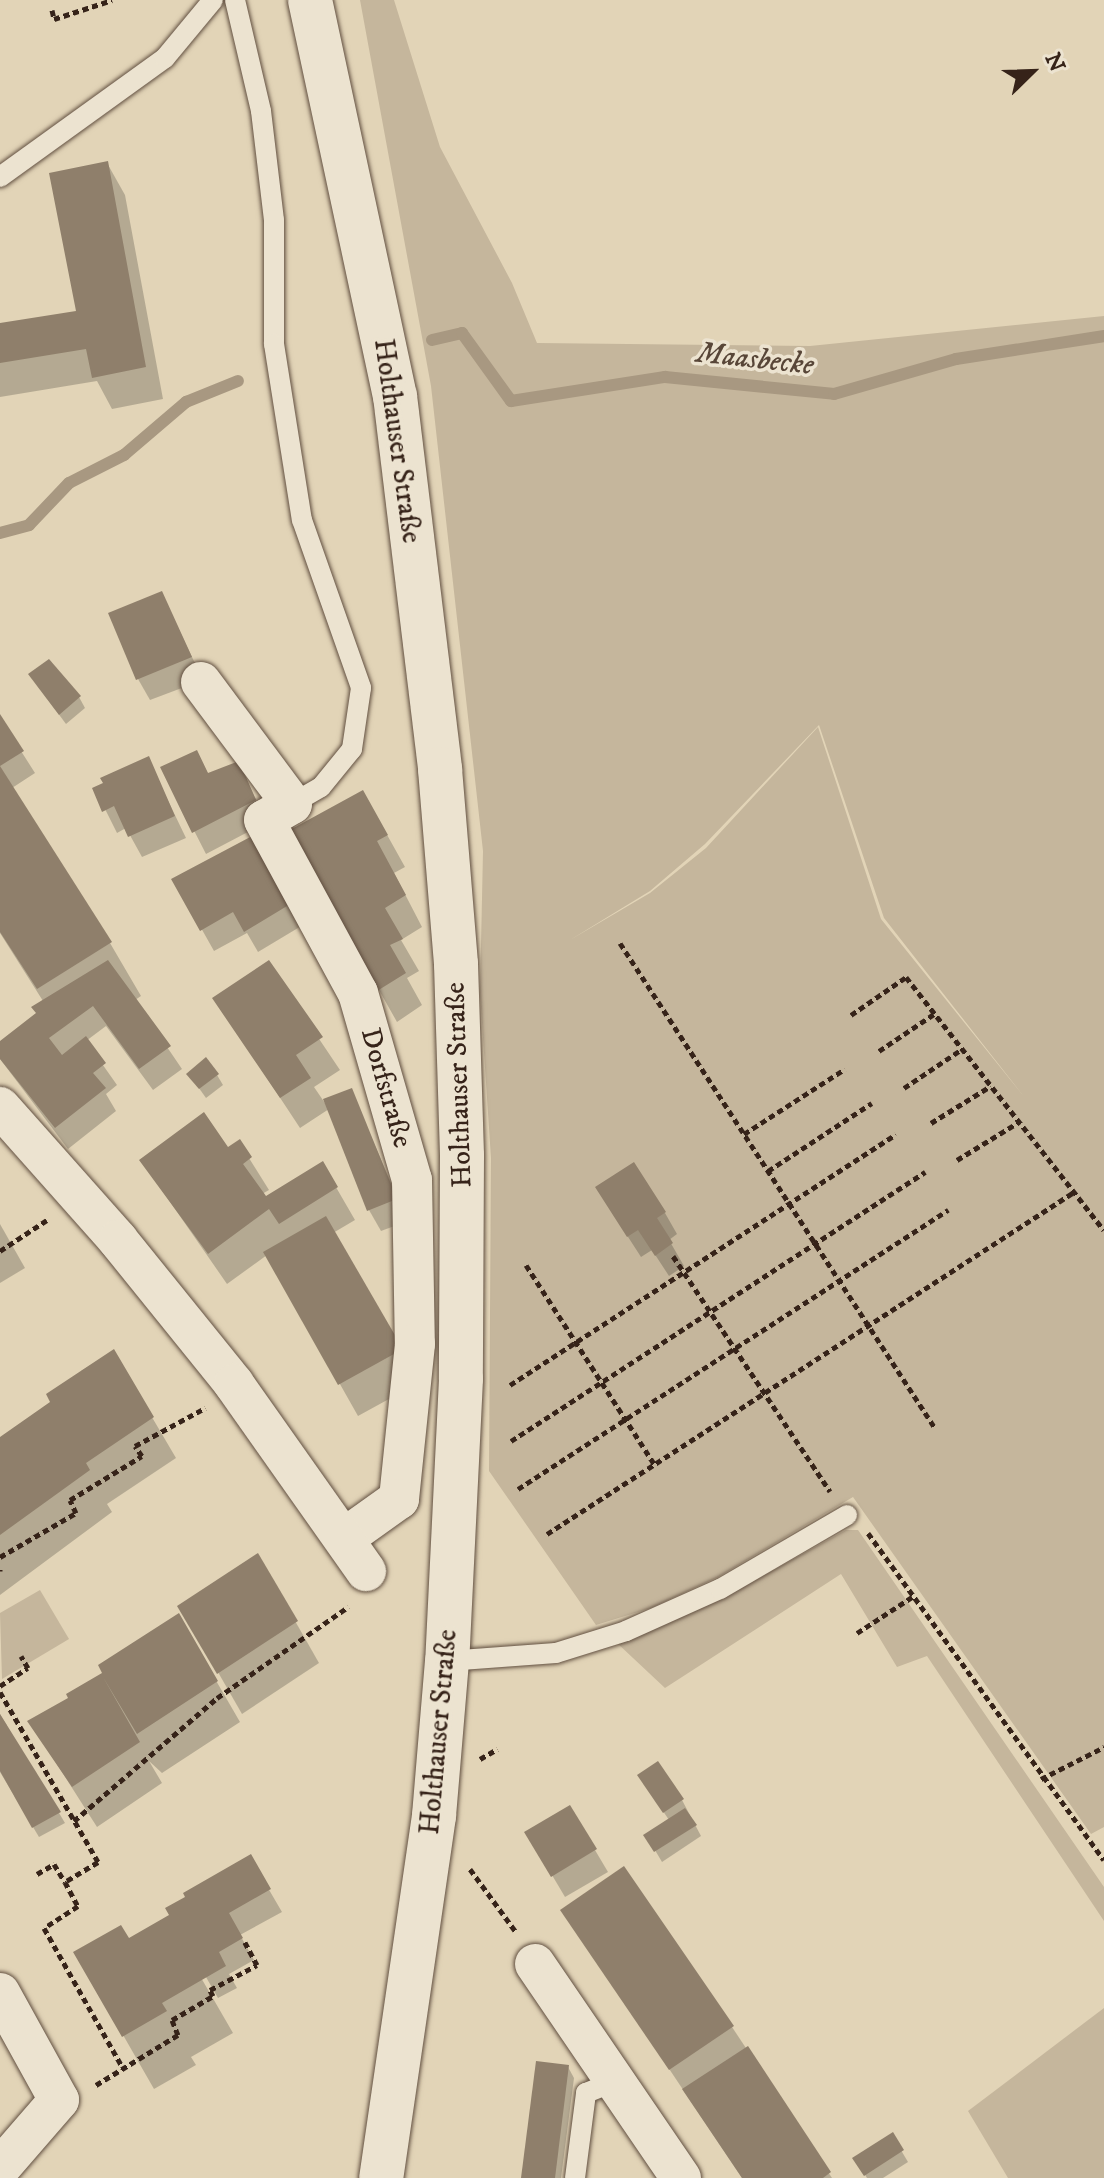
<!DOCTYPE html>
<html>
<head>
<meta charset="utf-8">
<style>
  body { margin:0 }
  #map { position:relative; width:1104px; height:2178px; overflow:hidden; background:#e2d4b7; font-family:"IM FELL DW Pica",serif }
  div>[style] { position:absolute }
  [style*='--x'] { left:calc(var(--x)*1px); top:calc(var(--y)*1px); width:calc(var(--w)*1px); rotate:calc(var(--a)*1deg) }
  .green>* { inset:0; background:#c5b69c }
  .shadow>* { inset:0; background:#0003 }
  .stream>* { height:12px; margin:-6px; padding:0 6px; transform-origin:6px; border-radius:6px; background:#a89881 }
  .building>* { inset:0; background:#8f7f6b }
  .path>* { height:5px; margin-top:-2.5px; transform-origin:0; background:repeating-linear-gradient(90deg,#362319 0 6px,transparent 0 10px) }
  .roads { filter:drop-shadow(0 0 2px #614f40) drop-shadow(0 0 2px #614f40) }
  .lane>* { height:20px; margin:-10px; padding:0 10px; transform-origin:10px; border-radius:10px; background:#ece3d0 }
  .street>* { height:40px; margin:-20px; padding:0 20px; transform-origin:20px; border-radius:20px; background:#ece3d0 }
  .secondary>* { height:44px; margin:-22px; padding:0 22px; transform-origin:22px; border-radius:22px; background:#ece3d0 }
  span { translate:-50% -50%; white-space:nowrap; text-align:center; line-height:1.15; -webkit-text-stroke:7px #ece3d0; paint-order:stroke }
  .street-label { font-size:28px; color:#362319 }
  .water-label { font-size:30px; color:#584638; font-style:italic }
  .north { position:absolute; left:992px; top:32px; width:80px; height:80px; -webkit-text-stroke:6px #ece3d0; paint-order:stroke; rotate:67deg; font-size:22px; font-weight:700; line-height:32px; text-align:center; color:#362319 }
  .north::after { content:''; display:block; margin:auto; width:28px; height:36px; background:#362319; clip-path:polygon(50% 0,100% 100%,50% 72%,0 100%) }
</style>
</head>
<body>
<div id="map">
  <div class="green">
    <div style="clip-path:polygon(evenodd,360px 0,394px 0,440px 147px,512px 283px,537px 343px,810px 346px,1104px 316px,1104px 1827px,1091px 1834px,853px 1497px,718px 1577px,651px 1608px,596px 1625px,489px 1471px,491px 1158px,480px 992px,483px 851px,431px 386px,360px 0,819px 725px,884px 918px,1025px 1098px,881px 919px,818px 727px,706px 848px,650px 893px,570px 940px,650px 891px,705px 844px,819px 725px)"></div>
    <div style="clip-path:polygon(846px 1530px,858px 1530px,1104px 1887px,1104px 1921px,927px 1656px,897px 1667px,841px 1574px,665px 1688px,617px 1643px,718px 1601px)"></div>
    <div style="clip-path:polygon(40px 1590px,69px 1639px,2px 1679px,0 1613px)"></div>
    <div style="clip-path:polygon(1104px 2008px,1104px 2178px,1008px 2178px,968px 2111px)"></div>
  </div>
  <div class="shadow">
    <div style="clip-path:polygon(107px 163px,125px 195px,163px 399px,112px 409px,97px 381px,0 397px,0 325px,78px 313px)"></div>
    <div style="clip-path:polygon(162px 594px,203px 680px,150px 700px,138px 679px)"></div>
    <div style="clip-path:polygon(37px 685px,79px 697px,85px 708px,66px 724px)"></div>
    <div style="clip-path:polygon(0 718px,35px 773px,12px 788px,110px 943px,141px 996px,135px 1000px,182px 1069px,153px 1090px,106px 1026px,86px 1041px,117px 1085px,106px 1094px,116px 1111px,68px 1149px,0 1059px,0 1044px,37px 1015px,43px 1001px,0 933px)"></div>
    <div style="clip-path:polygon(196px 753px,209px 775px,239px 764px,267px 822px,206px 854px,162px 768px)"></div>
    <div style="clip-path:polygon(148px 759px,186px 838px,142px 857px,126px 828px,117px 833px,95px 789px)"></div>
    <div style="clip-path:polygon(381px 824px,405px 867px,394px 873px,422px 927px,401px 940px,419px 971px,407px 978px,422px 1005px,397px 1022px,290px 832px)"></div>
    <div style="clip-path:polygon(254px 837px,303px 925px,258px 952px,247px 933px,214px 951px,174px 880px)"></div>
    <div style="clip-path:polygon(268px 963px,340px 1070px,314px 1087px,329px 1109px,300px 1128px,215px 999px)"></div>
    <div style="clip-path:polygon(189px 1074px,217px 1075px,223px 1085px,206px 1098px)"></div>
    <div style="clip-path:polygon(351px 1091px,408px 1221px,381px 1231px,369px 1210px)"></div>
    <div style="clip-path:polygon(239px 1142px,269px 1190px,262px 1194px,266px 1199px,322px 1163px,355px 1220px,333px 1233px,420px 1382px,358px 1416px,267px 1255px,227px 1284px,141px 1160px,228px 1150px)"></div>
    <div style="clip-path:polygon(610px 1209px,665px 1213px,677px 1234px,669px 1240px,684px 1266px,669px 1276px,652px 1250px,641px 1257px)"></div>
    <div style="clip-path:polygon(0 1224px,25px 1268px,0 1283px)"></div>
    <div style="clip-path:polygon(113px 1351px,176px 1458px,107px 1504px,112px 1512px,0 1595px,0 1438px,53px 1403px,83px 1375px,81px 1371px)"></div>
    <div style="clip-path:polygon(258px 1556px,319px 1663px,242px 1714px,180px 1606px)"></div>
    <div style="clip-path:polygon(178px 1615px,240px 1722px,162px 1773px,149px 1761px,162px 1783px,97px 1827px,30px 1722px,70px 1699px)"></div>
    <div style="clip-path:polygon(0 1714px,65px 1823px,39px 1837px,0 1772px)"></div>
    <div style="clip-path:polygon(646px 1786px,682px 1800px,701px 1836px,662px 1862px,646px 1835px,669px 1820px)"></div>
    <div style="clip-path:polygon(570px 1808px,608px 1872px,565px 1897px,527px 1833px)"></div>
    <div style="clip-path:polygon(250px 1857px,282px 1912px,240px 1935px,254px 1960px,229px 1974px,237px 1988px,218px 1998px,167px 1909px)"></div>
    <div style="clip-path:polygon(563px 1910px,732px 2027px,832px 2178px,742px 2178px)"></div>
    <div style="clip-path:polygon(167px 1919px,233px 2033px,191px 2057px,196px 2065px,154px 2089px,76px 1953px,128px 1941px)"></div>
    <div style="clip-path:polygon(568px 2067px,574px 2078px,561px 2178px,523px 2178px)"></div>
    <div style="clip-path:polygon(892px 2135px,908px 2162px,883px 2178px,867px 2178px,855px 2158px)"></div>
  </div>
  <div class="stream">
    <div style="--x:432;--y:340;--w:31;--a:-13"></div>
    <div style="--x:462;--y:333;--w:84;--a:54.2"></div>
    <div style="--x:511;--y:401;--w:156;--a:-8.9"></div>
    <div style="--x:665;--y:377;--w:170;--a:5.7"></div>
    <div style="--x:834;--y:394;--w:127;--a:-16"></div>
    <div style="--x:956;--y:359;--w:150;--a:-8.8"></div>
    <div style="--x:0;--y:533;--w:30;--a:-15"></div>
    <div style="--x:29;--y:525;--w:58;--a:-46.4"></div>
    <div style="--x:69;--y:483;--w:62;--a:-27"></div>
    <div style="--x:124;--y:455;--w:82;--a:-40.5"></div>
    <div style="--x:186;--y:402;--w:56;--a:-22"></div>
  </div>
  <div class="building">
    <div style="clip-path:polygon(108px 161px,146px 367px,92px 378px,86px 349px,0 363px,0 323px,76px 311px,49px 173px)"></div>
    <div style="clip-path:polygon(162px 591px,192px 657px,136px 680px,108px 613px)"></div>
    <div style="clip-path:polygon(49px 659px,81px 696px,59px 715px,28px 674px)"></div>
    <div style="clip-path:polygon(0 714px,24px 751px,0 766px)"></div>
    <div style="clip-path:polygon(197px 750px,208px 773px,239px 761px,256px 800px,192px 833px,160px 767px)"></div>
    <div style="clip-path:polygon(149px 756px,175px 816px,128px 837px,114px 806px,102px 812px,92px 788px,103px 783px,100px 778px)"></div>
    <div style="clip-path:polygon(0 766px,112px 942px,37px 989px,0 932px)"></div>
    <div style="clip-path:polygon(363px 790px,388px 835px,377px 841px,406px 895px,385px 908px,403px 939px,390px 945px,406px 973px,377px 991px,288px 831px)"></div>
    <div style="clip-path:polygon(254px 835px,292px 903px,244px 932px,233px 912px,200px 931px,171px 879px)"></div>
    <div style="clip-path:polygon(108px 960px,171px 1046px,139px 1069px,93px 1006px,49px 1038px,62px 1055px,86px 1036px,106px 1063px,93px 1073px,106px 1088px,55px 1128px,0 1059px,0 1041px,36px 1013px,31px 1007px)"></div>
    <div style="clip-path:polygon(269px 960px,323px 1037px,296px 1055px,311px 1078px,280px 1098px,212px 998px)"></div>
    <div style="clip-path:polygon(206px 1057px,219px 1074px,199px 1089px,186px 1074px)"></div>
    <div style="clip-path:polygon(352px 1088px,397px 1199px,367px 1211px,323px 1099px)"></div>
    <div style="clip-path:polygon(204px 1112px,228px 1147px,240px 1139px,252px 1157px,243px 1164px,266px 1196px,323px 1161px,338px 1187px,279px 1224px,269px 1209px,208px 1254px,139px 1160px)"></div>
    <div style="clip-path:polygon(634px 1162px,666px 1212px,657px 1218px,673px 1243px,655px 1256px,638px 1230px,627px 1237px,595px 1187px)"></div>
    <div style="clip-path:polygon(326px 1216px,403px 1349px,338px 1385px,263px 1252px)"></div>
    <div style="clip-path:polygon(114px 1349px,154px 1417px,86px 1463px,90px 1470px,0 1535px,0 1437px,50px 1402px,46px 1394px)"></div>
    <div style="clip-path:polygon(258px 1553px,298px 1621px,217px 1674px,177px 1606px)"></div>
    <div style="clip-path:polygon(179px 1613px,218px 1681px,137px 1734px,103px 1677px,140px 1742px,72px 1787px,27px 1721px,68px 1698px,66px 1694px,102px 1673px,98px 1665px)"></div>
    <div style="clip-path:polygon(0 1714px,61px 1812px,32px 1828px,0 1771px)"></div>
    <div style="clip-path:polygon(658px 1761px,684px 1799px,663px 1813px,637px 1775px)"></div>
    <div style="clip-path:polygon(570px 1805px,597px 1849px,551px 1877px,524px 1832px)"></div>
    <div style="clip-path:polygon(685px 1808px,697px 1825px,654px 1852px,643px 1835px)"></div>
    <div style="clip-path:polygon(251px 1854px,271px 1889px,229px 1913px,243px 1938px,219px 1952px,226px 1966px,162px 2003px,167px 2011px,122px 2037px,73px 1952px,121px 1925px,129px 1938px,169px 1915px,165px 1908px,185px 1897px,183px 1893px)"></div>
    <div style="clip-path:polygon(624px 1866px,734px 2026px,669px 2070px,560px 1910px)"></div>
    <div style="clip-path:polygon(748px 2046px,831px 2172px,823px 2178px,742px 2178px,682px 2089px)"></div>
    <div style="clip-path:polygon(536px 2061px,569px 2065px,555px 2178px,521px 2178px)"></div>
    <div style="clip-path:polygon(893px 2132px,904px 2150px,864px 2176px,852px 2158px)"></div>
  </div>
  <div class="path">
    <div style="--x:52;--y:10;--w:9;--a:77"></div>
    <div style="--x:54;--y:19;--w:61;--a:-18.1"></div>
    <div style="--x:620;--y:943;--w:578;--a:57"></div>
    <div style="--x:851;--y:1015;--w:67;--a:-34.6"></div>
    <div style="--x:906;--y:977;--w:321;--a:52"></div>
    <div style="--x:879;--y:1051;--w:66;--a:-33.9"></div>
    <div style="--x:904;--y:1088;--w:70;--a:-33.9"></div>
    <div style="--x:931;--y:1123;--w:70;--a:-31.7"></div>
    <div style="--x:744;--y:1134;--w:120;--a:-32.8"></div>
    <div style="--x:957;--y:1160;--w:73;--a:-31.5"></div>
    <div style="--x:768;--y:1171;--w:124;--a:-33.2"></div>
    <div style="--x:0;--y:1251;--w:56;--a:-33.4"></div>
    <div style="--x:673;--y:1256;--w:283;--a:56.3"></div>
    <div style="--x:526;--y:1265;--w:238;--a:57.2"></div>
    <div style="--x:510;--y:1385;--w:460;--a:-33"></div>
    <div style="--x:511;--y:1441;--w:494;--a:-33"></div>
    <div style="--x:518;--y:1489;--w:513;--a:-32.98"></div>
    <div style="--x:868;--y:1533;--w:403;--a:54.2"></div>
    <div style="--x:547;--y:1534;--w:628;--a:-32.98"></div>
    <div style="--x:0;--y:1557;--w:88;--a:-30.1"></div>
    <div style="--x:76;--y:1513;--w:14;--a:-115"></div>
    <div style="--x:70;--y:1500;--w:84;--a:-31.4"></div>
    <div style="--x:142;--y:1456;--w:12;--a:-125"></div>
    <div style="--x:135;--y:1446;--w:80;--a:-28.5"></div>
    <div style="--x:0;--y:1569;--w:2;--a:90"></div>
    <div style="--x:857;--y:1633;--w:66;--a:-33.2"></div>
    <div style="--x:0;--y:1686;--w:33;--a:-33"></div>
    <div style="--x:28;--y:1668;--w:14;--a:-120"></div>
    <div style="--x:0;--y:1692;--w:196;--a:60"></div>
    <div style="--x:98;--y:1862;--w:39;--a:149"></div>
    <div style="--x:65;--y:1882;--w:27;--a:62"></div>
    <div style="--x:78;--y:1906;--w:40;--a:147.1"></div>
    <div style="--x:44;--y:1928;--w:161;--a:60.6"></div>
    <div style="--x:480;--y:1759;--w:20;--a:-30"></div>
    <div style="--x:1041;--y:1779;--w:71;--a:-26.9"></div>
    <div style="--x:74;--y:1821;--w:189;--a:-40.7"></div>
    <div style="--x:217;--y:1698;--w:160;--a:-34.8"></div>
    <div style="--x:470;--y:1869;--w:78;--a:53.9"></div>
    <div style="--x:37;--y:1874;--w:20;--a:-30"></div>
    <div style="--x:54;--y:1864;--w:21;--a:59"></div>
    <div style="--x:96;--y:2085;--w:96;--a:-31.4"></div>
    <div style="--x:178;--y:2035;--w:16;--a:-112"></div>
    <div style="--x:172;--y:2020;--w:48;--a:-30.3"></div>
    <div style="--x:213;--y:1996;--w:7;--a:-117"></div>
    <div style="--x:210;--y:1990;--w:53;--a:-28"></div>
    <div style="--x:257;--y:1965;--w:26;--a:-118"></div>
  </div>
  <div class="roads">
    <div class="lane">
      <div style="--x:235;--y:0;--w:114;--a:76.8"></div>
      <div style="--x:261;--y:111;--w:110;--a:83.2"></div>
      <div style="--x:274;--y:220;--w:124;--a:90"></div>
      <div style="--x:274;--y:344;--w:178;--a:81"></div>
      <div style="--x:302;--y:520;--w:178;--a:70.6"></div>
      <div style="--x:361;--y:688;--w:62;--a:98.4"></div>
      <div style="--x:352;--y:749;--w:49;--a:129.2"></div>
      <div style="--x:321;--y:787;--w:34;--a:150"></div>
      <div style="--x:0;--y:177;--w:203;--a:-35.8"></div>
      <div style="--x:165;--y:58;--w:75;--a:-50.4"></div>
      <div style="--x:447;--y:1661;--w:109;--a:-4.2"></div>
      <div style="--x:556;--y:1653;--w:73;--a:-17.4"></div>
      <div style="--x:626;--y:1631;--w:103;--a:-24.1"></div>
      <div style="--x:720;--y:1589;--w:147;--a:-30.2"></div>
      <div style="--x:575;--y:2178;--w:86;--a:-82.6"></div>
      <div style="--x:586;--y:2093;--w:35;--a:-22"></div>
    </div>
    <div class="street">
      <div style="--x:201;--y:682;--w:152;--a:53.3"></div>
      <div style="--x:292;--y:804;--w:32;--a:150"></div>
      <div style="--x:264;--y:820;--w:197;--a:61.5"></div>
      <div style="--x:358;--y:993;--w:195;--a:73.9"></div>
      <div style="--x:412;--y:1180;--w:164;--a:89"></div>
      <div style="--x:415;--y:1344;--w:156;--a:95.9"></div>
      <div style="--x:399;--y:1499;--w:65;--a:144.4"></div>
      <div style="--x:0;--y:1107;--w:178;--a:48.4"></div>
      <div style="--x:118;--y:1240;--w:185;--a:51.1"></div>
      <div style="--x:234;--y:1384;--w:229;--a:54.8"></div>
      <div style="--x:535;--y:1964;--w:259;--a:55.7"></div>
      <div style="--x:0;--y:1993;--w:122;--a:61.1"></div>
      <div style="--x:59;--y:2100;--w:90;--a:130.9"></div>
    </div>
    <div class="secondary">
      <div style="--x:310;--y:0;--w:405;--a:77.9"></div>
      <div style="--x:395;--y:396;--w:376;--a:83.1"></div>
      <div style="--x:440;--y:769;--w:196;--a:85.3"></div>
      <div style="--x:456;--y:964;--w:192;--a:88.2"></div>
      <div style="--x:462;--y:1156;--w:223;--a:90.3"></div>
      <div style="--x:461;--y:1379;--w:282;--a:92.8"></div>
      <div style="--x:447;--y:1661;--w:156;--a:94.8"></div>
      <div style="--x:434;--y:1816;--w:366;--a:98.3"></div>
    </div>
  </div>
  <div class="street-label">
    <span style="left:397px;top:441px;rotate:82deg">Holthauser Straße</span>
    <span style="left:459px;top:1085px;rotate:-92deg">Holthauser Straße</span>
    <span style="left:386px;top:1088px;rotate:74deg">Dorfstraße</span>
    <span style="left:439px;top:1732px;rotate:-85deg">Holthauser Straße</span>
  </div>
  <div class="water-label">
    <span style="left:755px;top:360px;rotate:6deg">Maasbecke</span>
  </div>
  <div class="north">N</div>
</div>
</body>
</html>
